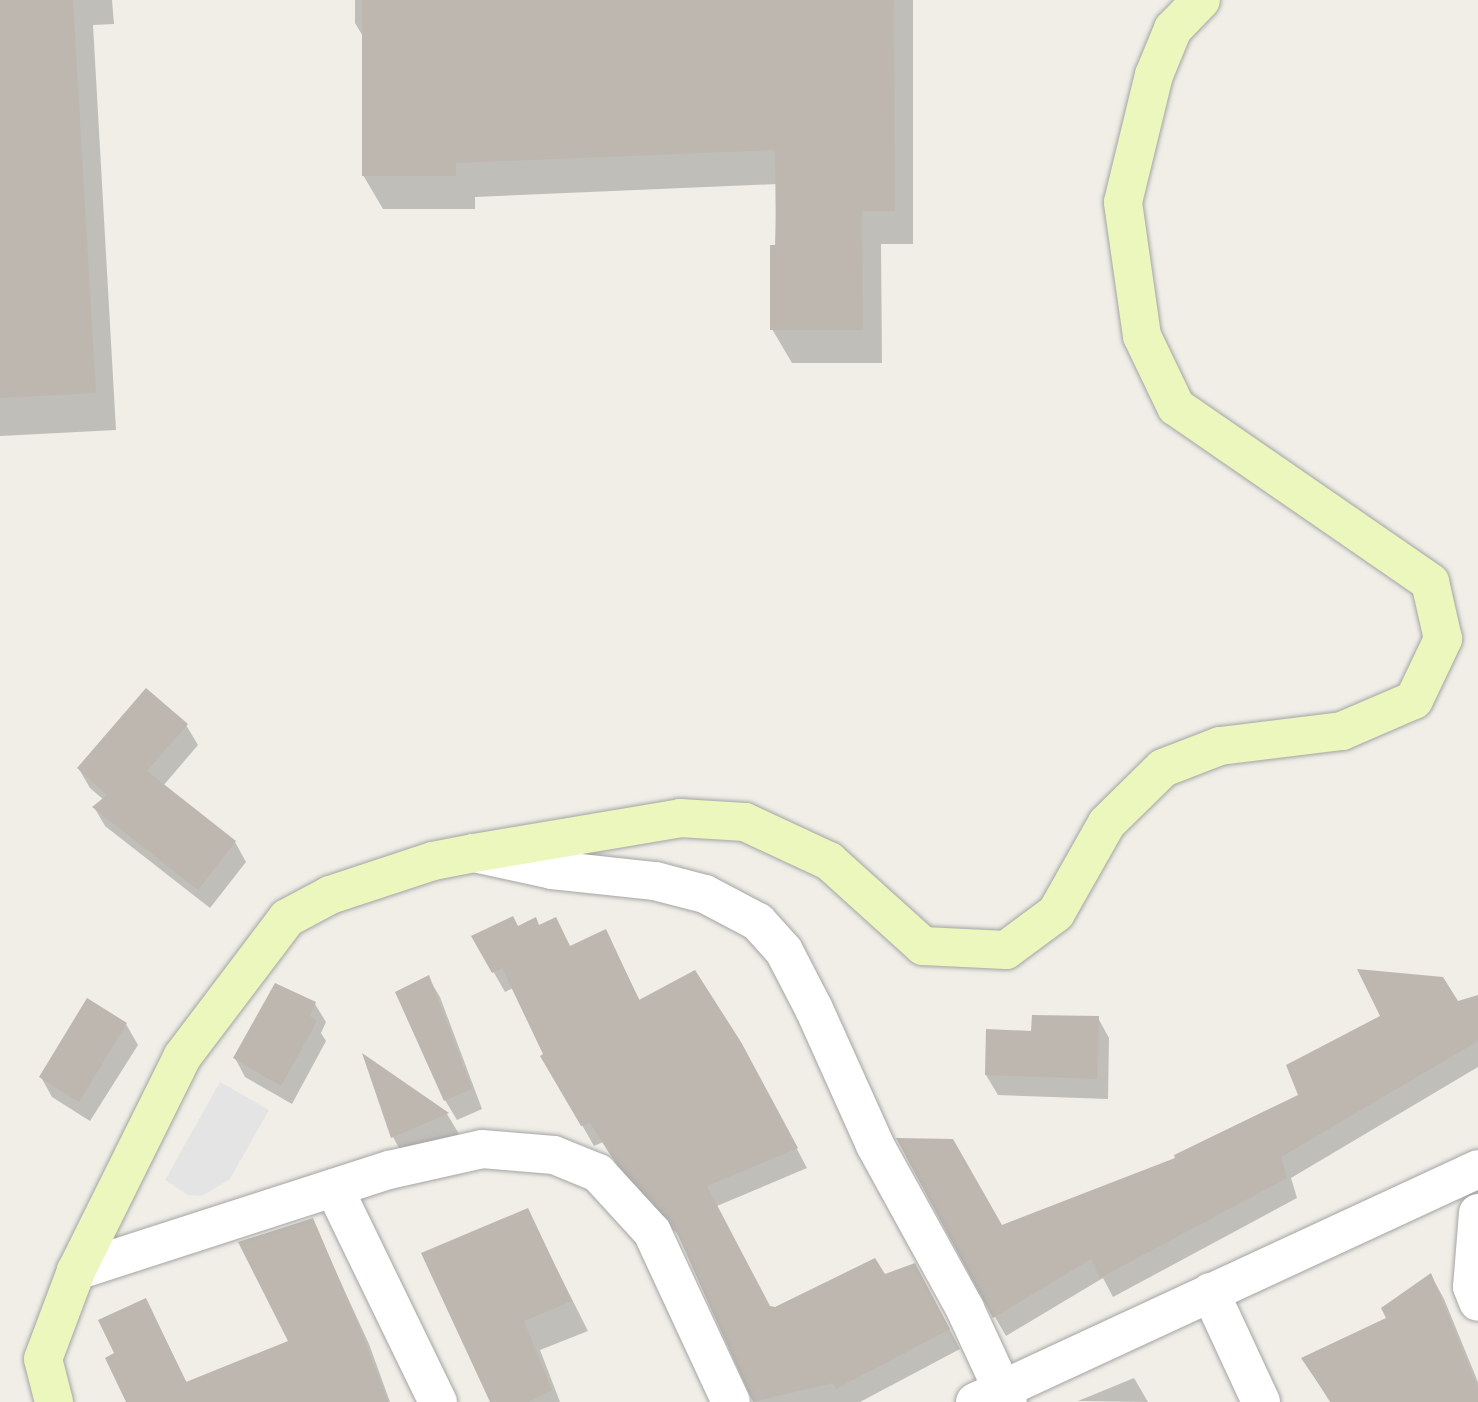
<!DOCTYPE html>
<html>
<head>
<meta charset="utf-8">
<style>
  body { margin:0 }
  #map { position:relative; width:1478px; height:1402px; overflow:hidden; background:#f0eee7; font-family:Raleway,sans-serif }
  div>[style] { position:absolute }
  [style*='--x'] { left:calc(var(--x)*1px); top:calc(var(--y)*1px); width:calc(var(--w)*1px); rotate:calc(var(--a)*1deg) }
  .parking>* { inset:0; background:#e4e4e4 }
  .shadow>* { inset:0; background:#0003 }
  .building>* { inset:0; background:#bdb7b0 }
  .roads { filter:drop-shadow(0 0 2px #a4a4a4) drop-shadow(0 0 2px #a4a4a4) }
  .street>* { height:38px; margin:-19px; padding:0 19px; transform-origin:19px; border-radius:19px; background:#fff }
  .secondary>* { height:38px; margin:-19px; padding:0 19px; transform-origin:19px; border-radius:19px; background:#ecf7be }
  span { translate:-50% -50%; white-space:nowrap; text-align:center; line-height:1.15; -webkit-text-stroke:6px #fff; paint-order:stroke }
</style>
</head>
<body>
<div id="map">
  <div class="parking">
    <div style="clip-path:polygon(220px 1082px,269px 1110px,230px 1179px,202px 1196px,188px 1195px,165px 1180px)"></div>
  </div>
  <div class="shadow">
    <div style="clip-path:polygon(0 0,112px 0,114px 24px,93px 25px,116px 430px,0 436px)"></div>
    <div style="clip-path:polygon(355px 0,913px 0,913px 244px,881px 244px,882px 363px,792px 363px,772px 329px,777px 184px,475px 197px,475px 209px,383px 209px,363px 175px,364px 38px,355px 23px)"></div>
    <div style="clip-path:polygon(186px 725px,198px 745px,163px 786px,235px 842px,246px 862px,210px 908px,105px 826px,94px 807px,104px 800px,90px 788px,79px 769px)"></div>
    <div style="clip-path:polygon(555px 919px,571px 948px,606px 932px,640px 1001px,752px 1064px,807px 1168px,717px 1206px,770px 1308px,775px 1309px,884px 1276px,926px 1285px,960px 1349px,860px 1402px,754px 1402px,753px 1392px,681px 1238px,624px 1176px,603px 1142px,594px 1146px,543px 1057px,546px 1055px,513px 988px,505px 992px,473px 936px,539px 927px)"></div>
    <div style="clip-path:polygon(428px 977px,440px 997px,482px 1109px,457px 1120px,445px 1100px)"></div>
    <div style="clip-path:polygon(1478px 997px,1478px 1067px,1291px 1178px,1297px 1198px,1113px 1297px,1103px 1278px,1006px 1336px,995px 1317px,1001px 1227px,1177px 1158px,1301px 1096px,1457px 1003px)"></div>
    <div style="clip-path:polygon(315px 1004px,326px 1022px,321px 1033px,326px 1041px,292px 1104px,245px 1077px,235px 1058px)"></div>
    <div style="clip-path:polygon(1098px 1018px,1109px 1038px,1108px 1099px,998px 1095px,986px 1075px,1033px 1032px)"></div>
    <div style="clip-path:polygon(126px 1024px,138px 1045px,90px 1121px,52px 1097px,41px 1077px)"></div>
    <div style="clip-path:polygon(365px 1057px,447px 1114px,459px 1134px,404px 1157px,393px 1137px)"></div>
    <div style="clip-path:polygon(527px 1210px,588px 1331px,540px 1350px,560px 1402px,492px 1402px)"></div>
    <div style="clip-path:polygon(312px 1220px,369px 1344px,390px 1402px,128px 1402px,116px 1354px,146px 1300px,187px 1383px,290px 1342px)"></div>
    <div style="clip-path:polygon(1431px 1275px,1444px 1299px,1478px 1382px,1478px 1402px,1330px 1402px,1303px 1359px,1389px 1319px)"></div>
    <div style="clip-path:polygon(1134px 1378px,1148px 1402px,1078px 1401px)"></div>
  </div>
  <div class="building">
    <div style="clip-path:polygon(0 0,73px 0,96px 393px,0 398px)"></div>
    <div style="clip-path:polygon(362px 0,894px 0,895px 211px,862px 211px,863px 330px,770px 330px,770px 245px,776px 245px,775px 150px,456px 163px,456px 176px,362px 176px)"></div>
    <div style="clip-path:polygon(146px 688px,188px 724px,147px 771px,236px 841px,198px 890px,92px 807px,107px 795px,77px 768px)"></div>
    <div style="clip-path:polygon(513px 916px,518px 926px,536px 917px,539px 925px,556px 917px,570px 946px,606px 929px,639px 1000px,695px 970px,741px 1042px,798px 1148px,707px 1186px,770px 1306px,775px 1307px,875px 1258px,885px 1274px,915px 1263px,950px 1329px,836px 1389px,833px 1383px,753px 1402px,672px 1222px,611px 1156px,590px 1123px,581px 1126px,540px 1056px,543px 1054px,502px 968px,492px 973px,471px 936px)"></div>
    <div style="clip-path:polygon(1357px 969px,1443px 977px,1458px 1001px,1478px 995px,1478px 1041px,1281px 1157px,1287px 1178px,1100px 1278px,1091px 1259px,993px 1318px,896px 1138px,953px 1139px,1002px 1225px,1175px 1158px,1174px 1155px,1298px 1095px,1286px 1065px,1380px 1016px)"></div>
    <div style="clip-path:polygon(429px 975px,472px 1089px,444px 1101px,395px 992px)"></div>
    <div style="clip-path:polygon(275px 983px,316px 1002px,310px 1016px,317px 1021px,281px 1086px,233px 1058px)"></div>
    <div style="clip-path:polygon(87px 998px,127px 1023px,79px 1102px,39px 1077px)"></div>
    <div style="clip-path:polygon(1032px 1015px,1099px 1016px,1097px 1079px,985px 1075px,986px 1029px,1031px 1031px)"></div>
    <div style="clip-path:polygon(362px 1053px,449px 1113px,391px 1138px)"></div>
    <div style="clip-path:polygon(528px 1208px,572px 1301px,524px 1321px,552px 1390px,529px 1402px,490px 1402px,421px 1253px)"></div>
    <div style="clip-path:polygon(313px 1218px,358px 1323px,388px 1402px,126px 1402px,105px 1358px,114px 1353px,98px 1320px,146px 1298px,186px 1382px,288px 1341px,238px 1242px)"></div>
    <div style="clip-path:polygon(1431px 1273px,1478px 1388px,1478px 1402px,1331px 1402px,1301px 1358px,1386px 1318px,1381px 1308px)"></div>
  </div>
  <div class="roads">
    <div class="street">
      <div style="--x:474;--y:853;--w:80;--a:12.3"></div>
      <div style="--x:552;--y:870;--w:104;--a:6.1"></div>
      <div style="--x:655;--y:881;--w:52;--a:14.6"></div>
      <div style="--x:705;--y:894;--w:60;--a:27.8"></div>
      <div style="--x:758;--y:922;--w:39;--a:48"></div>
      <div style="--x:784;--y:951;--w:65;--a:62.7"></div>
      <div style="--x:814;--y:1009;--w:149;--a:65.8"></div>
      <div style="--x:875;--y:1145;--w:187;--a:61.2"></div>
      <div style="--x:965;--y:1309;--w:102;--a:65.2"></div>
      <div style="--x:334;--y:1188;--w:238;--a:64.1"></div>
      <div style="--x:1478;--y:1213;--w:74;--a:94.6"></div>
      <div style="--x:1472;--y:1287;--w:16;--a:68"></div>
      <div style="--x:76;--y:1271;--w:329;--a:-17.9"></div>
      <div style="--x:389;--y:1170;--w:95;--a:-12.7"></div>
      <div style="--x:482;--y:1149;--w:72;--a:4.8"></div>
      <div style="--x:554;--y:1155;--w:48;--a:22.2"></div>
      <div style="--x:598;--y:1173;--w:80;--a:47.5"></div>
      <div style="--x:652;--y:1232;--w:187;--a:65.1"></div>
      <div style="--x:1210;--y:1292;--w:121;--a:65.1"></div>
      <div style="--x:975;--y:1402;--w:554;--a:-24.85"></div>
    </div>
    <div class="secondary">
      <div style="--x:54;--y:1402;--w:44;--a:-104.3"></div>
      <div style="--x:43;--y:1359;--w:94;--a:-69.4"></div>
      <div style="--x:76;--y:1271;--w:239;--a:-63.6"></div>
      <div style="--x:182;--y:1057;--w:174;--a:-52.9"></div>
      <div style="--x:287;--y:918;--w:49;--a:-28.1"></div>
      <div style="--x:330;--y:895;--w:108;--a:-18.3"></div>
      <div style="--x:433;--y:861;--w:42;--a:-11"></div>
      <div style="--x:474;--y:853;--w:209;--a:-9.6"></div>
      <div style="--x:680;--y:818;--w:65;--a:3.5"></div>
      <div style="--x:745;--y:822;--w:93;--a:24.9"></div>
      <div style="--x:829;--y:861;--w:127;--a:42.1"></div>
      <div style="--x:923;--y:946;--w:83;--a:2.8"></div>
      <div style="--x:1006;--y:950;--w:62;--a:-36.5"></div>
      <div style="--x:1056;--y:913;--w:103;--a:-60.5"></div>
      <div style="--x:1107;--y:823;--w:78;--a:-44.5"></div>
      <div style="--x:1163;--y:768;--w:61;--a:-21.1"></div>
      <div style="--x:1220;--y:746;--w:123;--a:-7"></div>
      <div style="--x:1342;--y:731;--w:78;--a:-23.3"></div>
      <div style="--x:1414;--y:700;--w:68;--a:-64.6"></div>
      <div style="--x:1443;--y:639;--w:58;--a:-102.8"></div>
      <div style="--x:1430;--y:582;--w:308;--a:-145.4"></div>
      <div style="--x:1176;--y:407;--w:79;--a:-115.6"></div>
      <div style="--x:1142;--y:336;--w:135;--a:-98.1"></div>
      <div style="--x:1123;--y:202;--w:131;--a:-76.3"></div>
      <div style="--x:1154;--y:75;--w:50;--a:-67.6"></div>
      <div style="--x:1173;--y:29;--w:40;--a:-46"></div>
    </div>
  </div>
</div>
</body>
</html>
